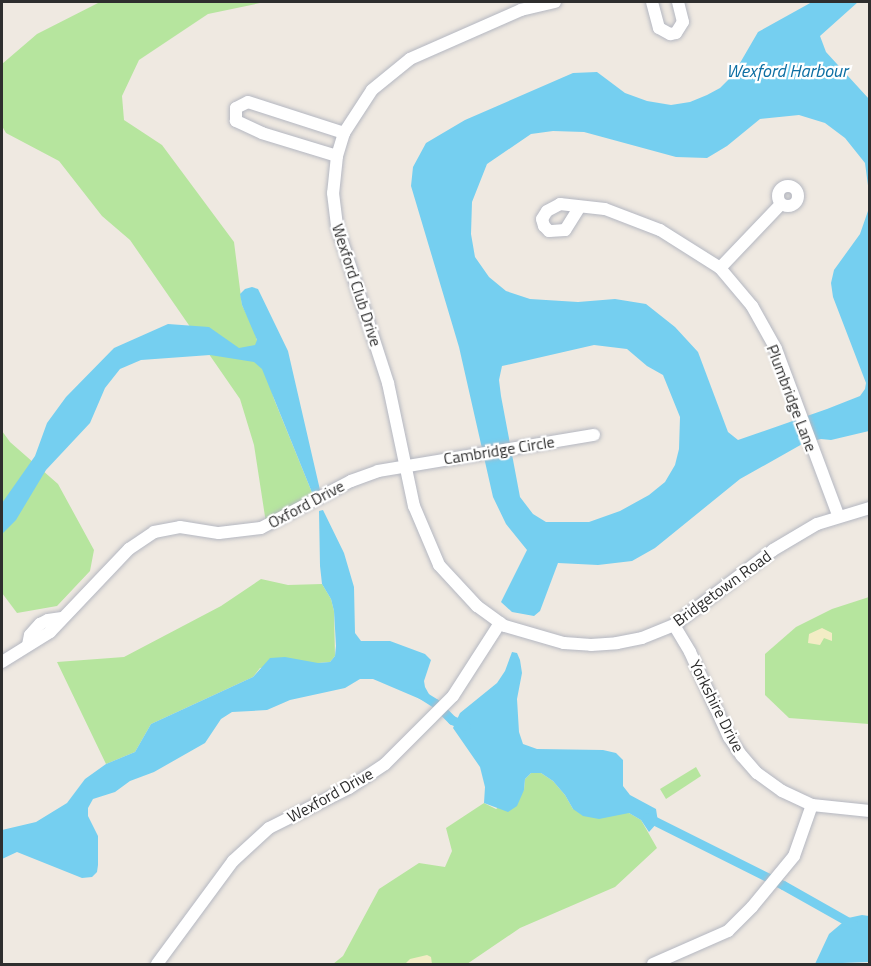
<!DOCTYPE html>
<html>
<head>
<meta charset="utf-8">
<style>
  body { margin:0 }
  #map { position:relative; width:871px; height:966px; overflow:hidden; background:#efe9e1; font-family:"Titillium Web",sans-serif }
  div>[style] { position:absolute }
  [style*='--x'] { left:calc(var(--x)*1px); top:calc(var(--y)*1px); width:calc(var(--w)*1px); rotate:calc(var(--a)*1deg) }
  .green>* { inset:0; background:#b6e59e }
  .sand>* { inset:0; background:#f3ecc5 }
  .water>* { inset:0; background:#75cff0 }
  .canal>* { height:9px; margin:-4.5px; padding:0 4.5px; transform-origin:4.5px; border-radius:4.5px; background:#75cff0 }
  .roads { filter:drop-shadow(0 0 2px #b4b7c1) drop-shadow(0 0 2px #b4b7c1) }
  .minor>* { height:12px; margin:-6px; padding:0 6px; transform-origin:6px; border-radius:6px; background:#fff }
  .minor>.ring { margin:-6px; padding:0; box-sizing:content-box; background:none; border:12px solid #fff; border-radius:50% }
  span { translate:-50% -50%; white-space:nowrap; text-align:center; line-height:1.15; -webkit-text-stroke:4.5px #fff; paint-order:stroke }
  .street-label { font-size:16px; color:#2e2e2e }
  .water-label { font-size:18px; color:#0d6fa3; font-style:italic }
  .frame { position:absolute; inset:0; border:3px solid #2e2e2e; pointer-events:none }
</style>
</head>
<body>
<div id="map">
  <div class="green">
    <div style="clip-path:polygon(100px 2px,265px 2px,208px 14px,139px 60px,122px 96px,124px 120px,162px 145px,234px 242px,242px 305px,254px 330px,274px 399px,313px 495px,266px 523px,254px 445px,240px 399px,130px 240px,102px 216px,59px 161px,6px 133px,2px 126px,2px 64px,37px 34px)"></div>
    <div style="clip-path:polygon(2px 431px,10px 442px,58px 484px,94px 550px,90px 571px,57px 606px,17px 613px,2px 593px)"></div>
    <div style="clip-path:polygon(261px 579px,288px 585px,322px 584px,331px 599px,334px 611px,335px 656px,330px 662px,260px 668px,253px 677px,151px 724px,135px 752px,106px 764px,57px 662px,124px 657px,221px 606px)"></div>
    <div style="clip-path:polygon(869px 597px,869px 724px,789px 718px,765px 695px,765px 654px,796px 627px,832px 609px)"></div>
    <div style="clip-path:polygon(696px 767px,701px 776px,666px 799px,660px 789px)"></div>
    <div style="clip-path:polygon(531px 773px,541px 773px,553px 781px,565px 795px,573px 809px,629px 813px,641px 820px,657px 848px,615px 887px,520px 928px,467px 964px,333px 964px,343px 956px,379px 889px,419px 863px,445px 867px,452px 851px,446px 828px,484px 803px,496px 809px,524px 790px,525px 779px)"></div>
  </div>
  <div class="sand">
    <div style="clip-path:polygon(822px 628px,832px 633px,832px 641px,824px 638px,820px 645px,808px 643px,809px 634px)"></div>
    <div style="clip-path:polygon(427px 955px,431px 957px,432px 964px,405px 964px,410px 959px)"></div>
  </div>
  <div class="water">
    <div style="clip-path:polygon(evenodd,812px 2px,858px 2px,820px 36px,826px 52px,869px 99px,869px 193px,865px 163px,845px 138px,825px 123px,799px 115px,760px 119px,727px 146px,707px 158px,676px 157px,584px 132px,553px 131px,531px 134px,487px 164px,472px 202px,471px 234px,475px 257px,489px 277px,506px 291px,530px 299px,578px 302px,615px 299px,646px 304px,675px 327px,698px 352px,728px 432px,738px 440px,827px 409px,860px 396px,865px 389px,866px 383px,833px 297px,831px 283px,834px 270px,860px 234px,869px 208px,869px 431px,831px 440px,821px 439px,804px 443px,740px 479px,655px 548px,632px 561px,598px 565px,558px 563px,540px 611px,534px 616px,512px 612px,501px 602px,527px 550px,506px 524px,493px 497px,459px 347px,411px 186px,413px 167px,426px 143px,465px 120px,573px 73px,597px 72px,625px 93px,647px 101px,671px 105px,690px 102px,707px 95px,720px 88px,733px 75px,758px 32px,812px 2px,594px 345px,627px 349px,647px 366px,663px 375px,680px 417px,679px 449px,675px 465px,665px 482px,649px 495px,620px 511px,589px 522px,546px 522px,533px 514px,520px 497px,501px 396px,499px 380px,502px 366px,594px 345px)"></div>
    <div style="clip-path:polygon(252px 287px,258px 289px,288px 351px,320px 490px,313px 495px,262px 369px,254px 362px,210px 355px,141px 360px,120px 369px,105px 388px,90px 423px,46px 470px,16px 520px,2px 534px,2px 503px,35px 456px,47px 423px,66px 397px,114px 348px,168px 324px,209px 327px,239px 348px,255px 345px,257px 340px,242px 305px,240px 294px,245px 289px)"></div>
    <div style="clip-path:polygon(323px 510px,344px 553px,354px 587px,355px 633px,361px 641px,390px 641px,425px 654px,431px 660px,424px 681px,425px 687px,430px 696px,427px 702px,373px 679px,360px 679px,345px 688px,290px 700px,267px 710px,232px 712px,221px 719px,205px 743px,154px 772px,130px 781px,115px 792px,93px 799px,88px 808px,88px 816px,98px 836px,98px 865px,97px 872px,92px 877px,82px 878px,17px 852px,2px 859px,2px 830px,36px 822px,67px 803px,85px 779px,106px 764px,135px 752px,151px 724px,253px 677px,270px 658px,285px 657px,318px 663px,330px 662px,335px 656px,336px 646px,334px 611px,331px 599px,322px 584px,320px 566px,319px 511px)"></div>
    <div style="clip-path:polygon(512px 652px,517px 653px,520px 660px,522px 673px,517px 699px,519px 732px,523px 744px,537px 749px,603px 750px,616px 753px,623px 760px,623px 786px,630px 795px,656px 809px,658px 822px,649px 832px,641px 820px,629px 813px,599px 819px,583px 816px,573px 809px,565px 795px,553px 781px,541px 773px,531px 773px,525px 779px,524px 790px,517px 806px,508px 812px,484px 803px,485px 787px,480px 767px,453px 728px,460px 713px,497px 683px,505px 671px)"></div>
    <div style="clip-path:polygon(862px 915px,869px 916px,869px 962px,815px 964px,829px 934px,848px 918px)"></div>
  </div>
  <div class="canal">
    <div style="--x:419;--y:693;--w:19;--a:32"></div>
    <div style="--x:435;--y:703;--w:24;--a:45"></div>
    <div style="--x:452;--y:720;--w:15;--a:23"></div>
    <div style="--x:647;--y:817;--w:152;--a:26.6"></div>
    <div style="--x:783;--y:885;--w:100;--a:29.4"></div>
  </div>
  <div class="roads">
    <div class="minor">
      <div style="--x:555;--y:2;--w:35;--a:167"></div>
      <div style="--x:521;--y:10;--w:121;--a:156.2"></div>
      <div style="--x:410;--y:59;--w:49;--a:140.8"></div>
      <div style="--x:372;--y:90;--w:51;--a:123.1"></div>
      <div style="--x:344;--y:133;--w:24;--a:107"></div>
      <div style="--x:337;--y:156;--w:37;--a:96"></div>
      <div style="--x:333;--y:193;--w:33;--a:83"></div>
      <div style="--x:337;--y:226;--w:165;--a:72"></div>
      <div style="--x:388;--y:383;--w:126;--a:78.1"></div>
      <div style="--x:414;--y:506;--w:64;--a:67"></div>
      <div style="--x:439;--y:565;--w:56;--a:47.2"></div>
      <div style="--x:477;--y:606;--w:34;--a:36"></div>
      <div style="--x:505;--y:626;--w:61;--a:16.1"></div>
      <div style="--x:564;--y:643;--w:27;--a:4"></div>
      <div style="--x:591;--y:645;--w:26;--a:-4"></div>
      <div style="--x:617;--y:643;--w:25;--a:-11"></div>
      <div style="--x:642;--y:638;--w:35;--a:-22"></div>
      <div style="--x:674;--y:625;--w:124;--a:-37.1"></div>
      <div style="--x:773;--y:550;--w:51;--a:-30.6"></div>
      <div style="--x:817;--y:524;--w:55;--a:-16.8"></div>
      <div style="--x:652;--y:2;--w:27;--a:75"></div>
      <div style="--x:659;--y:28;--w:13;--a:29"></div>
      <div style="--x:670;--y:34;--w:6;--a:-9"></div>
      <div style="--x:676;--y:33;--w:13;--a:-58"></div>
      <div style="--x:683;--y:22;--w:21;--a:-104"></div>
      <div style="--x:337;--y:156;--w:78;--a:-163"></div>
      <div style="--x:262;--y:133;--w:29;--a:-155"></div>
      <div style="--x:236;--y:121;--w:13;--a:-90"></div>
      <div style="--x:236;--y:108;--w:13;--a:-27"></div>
      <div style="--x:248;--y:102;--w:101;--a:17.9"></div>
      <div class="ring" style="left:778px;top:186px;width:8px;height:8px"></div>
      <div style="--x:579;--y:208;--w:26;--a:122"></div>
      <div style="--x:565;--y:230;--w:16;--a:176"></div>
      <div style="--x:549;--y:231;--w:7;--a:-135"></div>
      <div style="--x:544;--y:226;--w:7;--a:-106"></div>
      <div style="--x:542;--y:219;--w:9;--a:-58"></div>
      <div style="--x:547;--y:211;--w:15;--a:-28"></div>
      <div style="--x:560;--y:204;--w:45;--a:6.3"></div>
      <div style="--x:605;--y:209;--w:59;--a:20.9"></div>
      <div style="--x:660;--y:230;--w:71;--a:32.3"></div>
      <div style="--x:720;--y:268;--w:50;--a:49.9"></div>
      <div style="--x:752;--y:306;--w:49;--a:60.8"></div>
      <div style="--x:776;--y:349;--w:177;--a:69.5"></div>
      <div style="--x:720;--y:268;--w:88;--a:-46.4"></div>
      <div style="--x:674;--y:625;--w:31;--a:59"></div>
      <div style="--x:690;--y:652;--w:94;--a:65.4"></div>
      <div style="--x:729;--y:737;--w:23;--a:56"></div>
      <div style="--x:742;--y:756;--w:23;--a:49"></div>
      <div style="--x:757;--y:773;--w:31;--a:36"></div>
      <div style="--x:782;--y:791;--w:33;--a:25"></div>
      <div style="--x:812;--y:805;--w:58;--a:5.9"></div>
      <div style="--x:28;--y:645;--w:10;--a:-79"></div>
      <div style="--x:30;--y:635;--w:15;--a:-48"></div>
      <div style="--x:40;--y:624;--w:9;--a:-27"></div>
      <div style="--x:48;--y:620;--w:14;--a:-8"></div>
      <div style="--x:2;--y:662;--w:57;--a:-32"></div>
      <div style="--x:50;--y:632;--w:115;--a:-46.4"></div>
      <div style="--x:129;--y:549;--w:30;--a:-34"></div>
      <div style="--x:154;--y:532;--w:26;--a:-11"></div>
      <div style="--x:180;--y:527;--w:39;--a:9"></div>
      <div style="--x:219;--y:533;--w:42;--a:-6.8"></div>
      <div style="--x:261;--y:528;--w:102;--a:-27.6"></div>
      <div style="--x:351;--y:481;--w:29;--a:-20"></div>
      <div style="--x:378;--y:471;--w:219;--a:-9.5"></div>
      <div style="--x:157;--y:964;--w:128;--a:-53.6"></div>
      <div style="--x:233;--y:861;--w:49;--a:-42.5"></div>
      <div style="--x:269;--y:828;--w:89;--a:-26.6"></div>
      <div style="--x:349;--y:788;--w:43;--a:-33.7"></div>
      <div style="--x:385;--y:764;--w:96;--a:-45"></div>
      <div style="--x:453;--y:696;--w:87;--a:-57.2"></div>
      <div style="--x:653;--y:964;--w:82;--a:-23.7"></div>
      <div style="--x:728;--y:931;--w:34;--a:-45"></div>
      <div style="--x:752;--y:907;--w:66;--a:-50.5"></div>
      <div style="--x:794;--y:856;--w:54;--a:-70.6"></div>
    </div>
  </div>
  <div class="street-label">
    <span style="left:357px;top:285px;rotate:72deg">Wexford Club Drive</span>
    <span style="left:792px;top:398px;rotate:69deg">Plumbridge Lane</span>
    <span style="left:499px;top:450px;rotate:-9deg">Cambridge Circle</span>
    <span style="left:306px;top:504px;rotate:-28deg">Oxford Drive</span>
    <span style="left:722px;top:588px;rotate:-36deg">Bridgetown Road</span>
    <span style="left:717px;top:706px;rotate:63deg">Yorkshire Drive</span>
    <span style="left:330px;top:795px;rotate:-29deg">Wexford Drive</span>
  </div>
  <div class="water-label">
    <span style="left:787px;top:71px">Wexford Harbour</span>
  </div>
  <div class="frame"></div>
</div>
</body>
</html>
